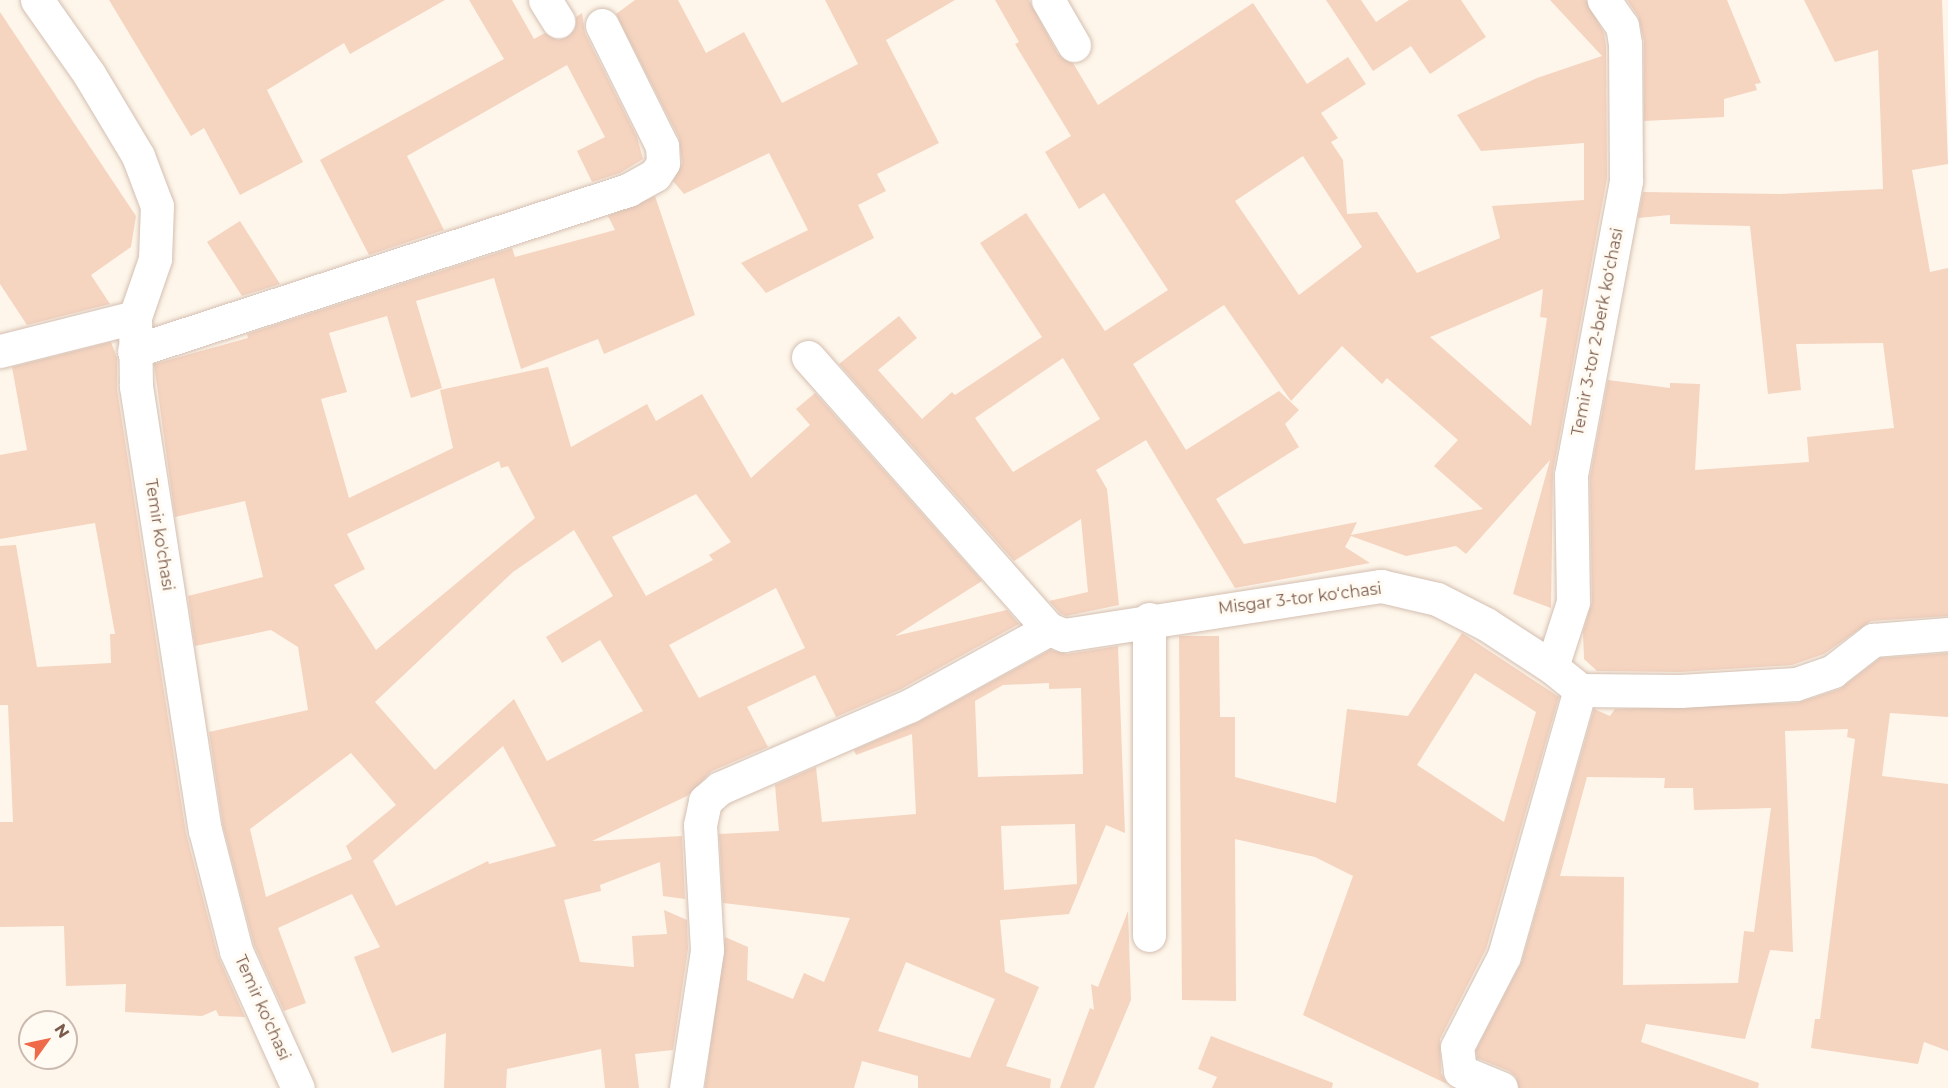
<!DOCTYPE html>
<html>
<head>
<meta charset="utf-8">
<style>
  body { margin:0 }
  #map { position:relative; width:1948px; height:1088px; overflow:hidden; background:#fef6ea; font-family:Montserrat,sans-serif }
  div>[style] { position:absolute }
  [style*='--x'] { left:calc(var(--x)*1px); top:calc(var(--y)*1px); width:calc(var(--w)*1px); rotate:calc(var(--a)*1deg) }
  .building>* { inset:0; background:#f5d4c0 }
  .roads { filter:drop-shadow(0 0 2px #d4bfb1) drop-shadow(0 0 2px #d4bfb1) }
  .minor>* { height:33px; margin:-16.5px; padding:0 16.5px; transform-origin:16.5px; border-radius:16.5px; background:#fff }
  span { translate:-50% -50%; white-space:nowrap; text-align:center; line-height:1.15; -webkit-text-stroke:6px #fffaf2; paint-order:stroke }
  .street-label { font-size:16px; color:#7b5b4b }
  .north { position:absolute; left:18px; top:1010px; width:60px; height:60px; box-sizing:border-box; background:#fffaf2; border:2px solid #cabaaf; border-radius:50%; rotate:57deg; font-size:16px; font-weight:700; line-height:24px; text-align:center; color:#7b5b4b }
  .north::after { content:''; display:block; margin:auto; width:21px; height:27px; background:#ee6a49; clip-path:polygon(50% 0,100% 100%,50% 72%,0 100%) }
</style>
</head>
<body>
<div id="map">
  <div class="building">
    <div style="clip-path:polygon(109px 0,445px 0,350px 54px,344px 43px,267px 90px,303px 162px,240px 195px,204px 128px,191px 136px)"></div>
    <div style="clip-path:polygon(469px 0,512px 0,534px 39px,545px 33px,558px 40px,567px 37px,575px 29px,576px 17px,582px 13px,585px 33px,637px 137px,643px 159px,620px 173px,592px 182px,577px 151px,605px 137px,567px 65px,407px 156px,444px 230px,369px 255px,320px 160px,504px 59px)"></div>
    <div style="clip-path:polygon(635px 0,678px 0,706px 53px,744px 32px,782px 103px,858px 64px,825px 0,955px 0,886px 40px,939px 143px,877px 174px,886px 191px,858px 205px,874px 238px,766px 293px,741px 263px,808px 230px,769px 153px,684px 194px,673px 181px,682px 163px,679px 138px,616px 14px)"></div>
    <div style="clip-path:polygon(evenodd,995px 0,1029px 0,1058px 54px,1073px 63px,1098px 105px,1253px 3px,1307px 84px,1348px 57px,1366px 84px,1321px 113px,1338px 138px,1331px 142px,1343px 160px,1347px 214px,1377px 212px,1417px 273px,1500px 238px,1492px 206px,1584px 200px,1584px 143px,1481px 151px,1457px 115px,1537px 78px,1602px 56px,1550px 0,1586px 0,1604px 33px,1606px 46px,1607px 178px,1553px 472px,1551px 608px,1513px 594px,1550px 460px,1466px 554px,1456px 546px,1406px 556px,1351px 536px,1345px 547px,1370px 563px,1235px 588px,1146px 440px,1096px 470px,1107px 489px,1119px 605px,1066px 616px,1060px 613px,1049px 601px,1088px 592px,1081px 519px,1014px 561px,839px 364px,899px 316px,917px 338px,878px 370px,922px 419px,952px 392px,955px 395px,1042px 337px,980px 243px,1026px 213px,1105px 331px,1168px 290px,1104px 193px,1079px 209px,1045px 152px,1071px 136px,1015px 44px,1019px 42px,995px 0,1303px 156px,1362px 247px,1299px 295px,1235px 201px,1303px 156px,995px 0,1543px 289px,1540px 317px,1547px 318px,1531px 426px,1430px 337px,1543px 289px,995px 0,1224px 305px,1291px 401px,1342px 346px,1382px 384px,1387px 378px,1458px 440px,1434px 466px,1483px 509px,1351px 535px,1357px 522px,1244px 544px,1216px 499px,1299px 447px,1285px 424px,1299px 410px,1279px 391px,1186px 450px,1133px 364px,1224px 305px,995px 0,1063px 358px,1100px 419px,1013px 472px,975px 418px,1063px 358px)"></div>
    <div style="clip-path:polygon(1326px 0,1361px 0,1376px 22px,1409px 0,1461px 0,1486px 37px,1430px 74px,1411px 46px,1373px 71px)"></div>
    <div style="clip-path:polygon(1627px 0,1727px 0,1761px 83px,1755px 84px,1757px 90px,1724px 99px,1724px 117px,1644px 121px,1644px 41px,1638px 16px)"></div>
    <div style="clip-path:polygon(1804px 0,1942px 0,1948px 164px,1912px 170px,1930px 272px,1948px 268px,1948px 616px,1871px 621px,1824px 654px,1792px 665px,1680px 672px,1597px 671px,1584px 659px,1583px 632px,1592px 602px,1590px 477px,1608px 380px,1670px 388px,1670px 383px,1700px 384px,1695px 470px,1809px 462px,1807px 437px,1894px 428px,1883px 343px,1796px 344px,1801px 390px,1768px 394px,1750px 226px,1670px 224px,1670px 215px,1638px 218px,1643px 192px,1780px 194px,1883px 189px,1878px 50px,1835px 62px)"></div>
    <div style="clip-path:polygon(0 12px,136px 216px,131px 247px,91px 275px,110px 304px,27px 325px,0 284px)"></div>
    <div style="clip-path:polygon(evenodd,655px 196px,695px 315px,604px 354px,598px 339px,521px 369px,494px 278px,416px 301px,442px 388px,411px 398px,387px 316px,329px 333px,347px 392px,321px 399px,349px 498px,453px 448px,440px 390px,548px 367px,571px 447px,647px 404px,656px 421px,702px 394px,751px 478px,810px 425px,796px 409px,815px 393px,982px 581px,895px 636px,1007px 610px,1019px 624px,901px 689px,836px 717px,815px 675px,747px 707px,768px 747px,712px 771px,687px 796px,592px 841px,682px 836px,685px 899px,663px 896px,660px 862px,600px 885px,601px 891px,564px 900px,580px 962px,634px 967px,632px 936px,667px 934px,664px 910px,687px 920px,688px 949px,673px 1050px,635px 1054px,639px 1088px,605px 1088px,601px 1049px,507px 1069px,506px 1088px,444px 1088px,446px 1033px,392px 1053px,354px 957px,380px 947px,352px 894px,278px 928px,306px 1003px,284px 1011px,254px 945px,223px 826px,209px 732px,308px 710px,298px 647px,271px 630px,195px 646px,188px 596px,263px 577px,245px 501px,175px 517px,154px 364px,248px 338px,247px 334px,512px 248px,515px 257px,615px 230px,608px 216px,655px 196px,499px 461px,501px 468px,508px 466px,535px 518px,376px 650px,334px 585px,365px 569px,347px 534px,499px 461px,655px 196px,696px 494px,731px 542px,709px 555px,713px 560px,646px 596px,612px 537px,696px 494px,655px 196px,574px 530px,613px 596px,546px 637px,562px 663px,600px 640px,643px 711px,547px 761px,514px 699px,435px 770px,375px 702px,513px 572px,574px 530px,655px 196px,776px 588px,805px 648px,699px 698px,669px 645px,776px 588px,655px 196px,503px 746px,556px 846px,489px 864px,488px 861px,396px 906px,373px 861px,503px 746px,655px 196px,351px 753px,396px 805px,346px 846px,352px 859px,266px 897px,250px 829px,351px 753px)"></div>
    <div style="clip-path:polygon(240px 221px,280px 284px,242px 296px,207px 242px)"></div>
    <div style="clip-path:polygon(111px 342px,117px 358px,117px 389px,186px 833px,218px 956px,245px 1017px,219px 1016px,216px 1010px,202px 1016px,125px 1012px,126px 984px,66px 986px,64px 926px,0 927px,0 822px,13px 822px,8px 705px,0 705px,0 546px,16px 545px,37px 667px,111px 663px,110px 634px,115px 634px,95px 523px,0 539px,0 455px,27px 450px,12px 367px)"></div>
    <div style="clip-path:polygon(evenodd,1462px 633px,1559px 697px,1486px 949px,1440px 1039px,1441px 1073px,1447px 1084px,1303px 1015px,1353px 876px,1315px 857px,1235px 839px,1236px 1001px,1182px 1000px,1179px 636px,1219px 636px,1220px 717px,1235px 717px,1235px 777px,1336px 803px,1347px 709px,1408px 716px,1462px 633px,1475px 673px,1536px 712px,1504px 822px,1417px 765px,1475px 673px)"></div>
    <div style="clip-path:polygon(evenodd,1118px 646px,1125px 833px,1106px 825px,1069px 914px,1000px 920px,1005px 972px,1039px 987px,1006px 1066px,1051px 1079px,1050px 1088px,918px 1088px,918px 1076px,862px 1061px,854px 1088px,705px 1088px,725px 937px,748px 947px,747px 980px,793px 999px,804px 973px,824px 982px,850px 918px,723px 903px,719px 834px,779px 831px,775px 785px,816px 767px,822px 822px,916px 814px,912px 734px,856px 755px,854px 750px,918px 722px,1050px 650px,1067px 654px,1118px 646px,1049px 683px,1049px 689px,1081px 688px,1083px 774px,978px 777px,975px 701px,1003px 685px,1049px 683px,1118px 646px,1075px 824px,1077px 884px,1004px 890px,1001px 826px,1075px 824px,1118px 646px,906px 962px,995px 999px,970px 1058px,878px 1031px,906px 962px)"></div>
    <div style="clip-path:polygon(evenodd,1948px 653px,1948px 717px,1890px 713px,1882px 776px,1948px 784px,1948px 1051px,1924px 1042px,1918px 1064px,1811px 1048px,1815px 1019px,1820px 1019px,1855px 739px,1847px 737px,1848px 729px,1785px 731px,1793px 952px,1770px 950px,1745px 1039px,1646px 1024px,1641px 1042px,1759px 1083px,1758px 1088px,1519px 1088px,1516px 1077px,1509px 1071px,1477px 1058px,1476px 1050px,1522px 961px,1594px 709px,1610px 716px,1615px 709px,1797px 703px,1840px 689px,1880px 658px,1948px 653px,1587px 777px,1665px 778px,1664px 788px,1693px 788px,1694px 810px,1771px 808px,1754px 932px,1744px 931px,1738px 983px,1623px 985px,1624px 877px,1560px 876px,1587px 777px)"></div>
    <div style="clip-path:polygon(1128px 911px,1131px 1000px,1094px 1088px,1060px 1088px,1090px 1008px,1094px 1010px,1091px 984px,1098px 987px)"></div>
    <div style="clip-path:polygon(1211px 1036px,1333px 1083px,1332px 1088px,1212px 1088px,1217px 1077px,1198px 1069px)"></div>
  </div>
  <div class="roads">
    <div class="minor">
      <div style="--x:37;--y:0;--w:90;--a:54.9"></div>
      <div style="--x:89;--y:74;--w:96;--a:59.1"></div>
      <div style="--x:138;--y:156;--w:53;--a:69.2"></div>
      <div style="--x:157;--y:206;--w:53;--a:92.2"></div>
      <div style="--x:155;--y:259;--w:61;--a:109"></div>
      <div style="--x:135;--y:317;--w:69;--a:89.2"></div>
      <div style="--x:136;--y:386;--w:449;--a:81.2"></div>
      <div style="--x:205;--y:830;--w:125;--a:75.6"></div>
      <div style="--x:236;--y:951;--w:150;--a:65.7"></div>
      <div style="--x:545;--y:0;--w:25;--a:58"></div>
      <div style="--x:1048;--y:0;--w:52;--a:60"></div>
      <div style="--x:0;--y:351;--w:139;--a:-14.1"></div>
      <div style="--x:134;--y:351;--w:520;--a:-18.05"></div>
      <div style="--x:628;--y:190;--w:31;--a:-29"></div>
      <div style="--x:655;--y:175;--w:14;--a:-56"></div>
      <div style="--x:663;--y:163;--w:17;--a:-93"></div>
      <div style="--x:662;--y:146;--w:135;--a:-116.4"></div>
      <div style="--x:808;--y:357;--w:363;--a:48.5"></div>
      <div style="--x:1049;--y:629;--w:16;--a:22"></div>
      <div style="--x:1064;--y:635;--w:321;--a:-8.8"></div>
      <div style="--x:1381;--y:586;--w:57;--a:13.1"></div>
      <div style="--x:1437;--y:599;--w:55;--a:27"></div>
      <div style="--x:1486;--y:624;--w:79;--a:33.1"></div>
      <div style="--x:1552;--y:667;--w:36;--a:39"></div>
      <div style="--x:1580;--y:690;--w:100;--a:0.6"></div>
      <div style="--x:1680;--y:691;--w:116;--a:-3.5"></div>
      <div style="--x:1796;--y:684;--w:39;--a:-19"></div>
      <div style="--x:1833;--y:671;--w:51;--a:-37.8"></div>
      <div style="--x:1873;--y:640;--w:75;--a:-4.6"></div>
      <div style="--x:1552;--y:667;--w:68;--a:-72.1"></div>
      <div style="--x:1573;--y:602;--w:127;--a:-90.9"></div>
      <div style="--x:1571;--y:475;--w:300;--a:-79.4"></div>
      <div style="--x:1626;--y:180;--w:136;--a:-90.4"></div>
      <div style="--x:1625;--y:44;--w:18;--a:-99"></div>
      <div style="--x:1622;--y:26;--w:32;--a:-125"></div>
      <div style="--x:1149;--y:935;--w:316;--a:-90"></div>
      <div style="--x:686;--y:1088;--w:140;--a:-81.3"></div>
      <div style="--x:707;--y:950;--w:125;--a:-93.2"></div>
      <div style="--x:700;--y:825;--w:25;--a:-78"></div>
      <div style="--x:705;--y:801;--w:20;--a:-41"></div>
      <div style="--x:720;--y:788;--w:206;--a:-23.5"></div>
      <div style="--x:909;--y:706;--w:160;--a:-28.8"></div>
      <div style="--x:1501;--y:1088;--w:44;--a:-157.5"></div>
      <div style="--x:1460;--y:1071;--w:24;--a:-97"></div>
      <div style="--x:1457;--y:1047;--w:102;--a:-62.7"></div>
      <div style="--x:1504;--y:956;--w:277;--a:-74.1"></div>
    </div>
  </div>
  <div class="street-label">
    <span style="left:1598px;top:332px;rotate:-79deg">Temir 3-tor 2-berk koʻchasi</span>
    <span style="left:159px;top:535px;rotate:81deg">Temir ko'chasi</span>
    <span style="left:1300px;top:599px;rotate:-7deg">Misgar 3-tor koʻchasi</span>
    <span style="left:262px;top:1008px;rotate:66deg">Temir ko'chasi</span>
  </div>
  <div class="north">N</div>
</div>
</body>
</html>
